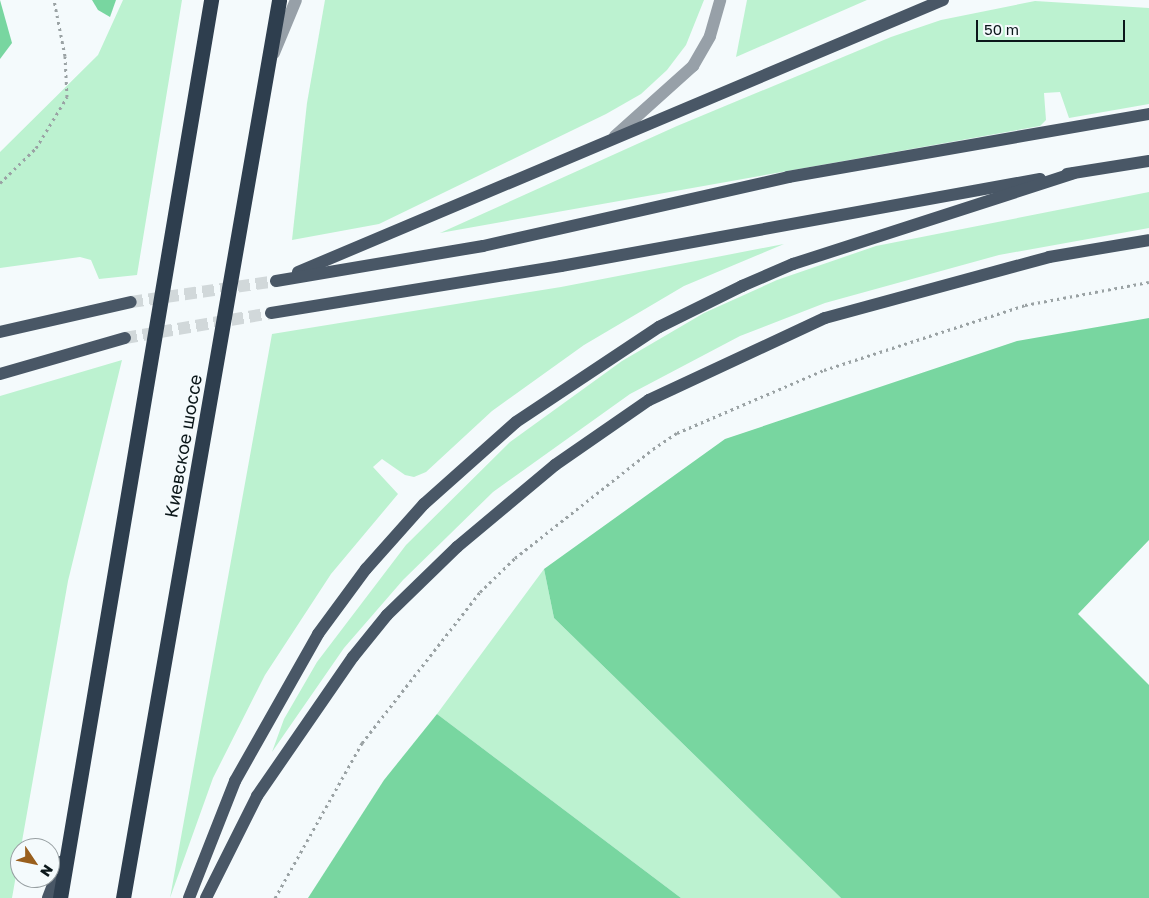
<!DOCTYPE html>
<html>
<head>
<meta charset="utf-8">
<style>
  body { margin:0 }
  #map { position:relative; width:1149px; height:898px; overflow:hidden; background:#f4fafc; font-family:"Golos Text",sans-serif }
  div>[style] { position:absolute }
  [style*='--x'] { left:calc(var(--x)*1px); top:calc(var(--y)*1px); width:calc(var(--w)*1px); rotate:calc(var(--a)*1deg) }
  .green>* { inset:0; background:#bcf2d0 }
  .forest>* { inset:0; background:#78d6a0 }
  .major-tunnel>* { height:12px; margin-top:-6px; transform-origin:0; background:repeating-linear-gradient(90deg,#d1d8da 0 12px,transparent 0 18px) }
  .path>* { height:3px; margin-top:-1.5px; transform-origin:0; background:repeating-linear-gradient(90deg,#9aa2a4 0 2.5px,transparent 0 6.5px) }
  .minor>* { height:12px; margin:-6px; padding:0 6px; transform-origin:6px; border-radius:6px; background:#97a0a8 }
  .major>* { height:12px; margin:-6px; padding:0 6px; transform-origin:6px; border-radius:6px; background:#495766 }
  .highway>* { height:15px; margin:-7.5px; padding:0 7.5px; transform-origin:7.5px; border-radius:7.5px; background:#2e3e4e }
  span { translate:-50% -50%; white-space:nowrap; text-align:center; line-height:1.15; -webkit-text-stroke:4.5px #f4fafc; paint-order:stroke }
  .street-label { font-size:18px; color:#0b171a }
  .north { position:absolute; left:10px; top:838px; width:50px; height:50px; box-sizing:border-box; background:#f4fafc; border:1px solid #979fa2; border-radius:50%; rotate:124deg; font-size:14px; font-weight:700; line-height:20px; text-align:center; color:#0b171a }
  .north::after { content:''; display:block; margin:auto; width:18px; height:22px; background:#995f1d; clip-path:polygon(50% 0,100% 100%,50% 72%,0 100%) }
  .scale { position:absolute; left:976px; top:20px; width:149px; height:22px; box-sizing:border-box; border:2px solid #0b171a; border-top:0; padding-left:6px; font-size:15px; line-height:18px; white-space:nowrap; color:#0b171a; -webkit-text-stroke:4px #f4fafc; paint-order:stroke }
</style>
</head>
<body>
<div id="map">
  <div class="green">
    <div style="clip-path:polygon(123px 0,182px 0,137px 275px,99px 279px,91px 260px,80px 257px,0 268px,0 152px,98px 55px)"></div>
    <div style="clip-path:polygon(325px 0,704px 0,686px 45px,667px 70px,641px 94px,606px 114px,379px 224px,292px 240px,307px 103px)"></div>
    <div style="clip-path:polygon(747px 0,867px 0,736px 57px)"></div>
    <div style="clip-path:polygon(1035px 1px,1149px 8px,1149px 104px,1069px 118px,1060px 92px,1044px 93px,1046px 120px,1040px 126px,440px 233px,677px 126px,891px 37px,941px 20px)"></div>
    <div style="clip-path:polygon(1149px 192px,1149px 228px,999px 255px,825px 303px,740px 336px,630px 394px,493px 492px,403px 580px,344px 648px,272px 752px,284px 719px,317px 662px,406px 545px,510px 442px,622px 361px,704px 313px,777px 280px,876px 246px)"></div>
    <div style="clip-path:polygon(784px 244px,684px 286px,584px 345px,492px 411px,426px 472px,414px 477px,405px 475px,382px 459px,373px 467px,398px 494px,331px 574px,265px 675px,213px 778px,170px 898px,272px 334px,561px 287px)"></div>
    <div style="clip-path:polygon(122px 360px,68px 581px,12px 898px,0 898px,0 396px)"></div>
    <div style="clip-path:polygon(544px 569px,554px 618px,841px 898px,681px 898px,437px 714px)"></div>
  </div>
  <div class="forest">
    <div style="clip-path:polygon(0 0,12px 43px,0 59px)"></div>
    <div style="clip-path:polygon(92px 0,116px 0,110px 17px,98px 10px)"></div>
    <div style="clip-path:polygon(1149px 318px,1149px 540px,1078px 614px,1149px 685px,1149px 898px,841px 898px,554px 618px,544px 569px,725px 439px,1017px 341px)"></div>
    <div style="clip-path:polygon(437px 714px,681px 898px,308px 898px,384px 780px)"></div>
  </div>
  <div class="major-tunnel">
    <div style="--x:131;--y:302;--w:147;--a:-8.2"></div>
    <div style="--x:125;--y:338;--w:148;--a:-9.7"></div>
  </div>
  <div class="path">
    <div style="--x:0;--y:183;--w:50;--a:-44.2"></div>
    <div style="--x:36;--y:148;--w:60;--a:-58.7"></div>
    <div style="--x:67;--y:97;--w:41;--a:-92.8"></div>
    <div style="--x:65;--y:56;--w:57;--a:-101.1"></div>
    <div style="--x:275;--y:898;--w:178;--a:-60.7"></div>
    <div style="--x:362;--y:743;--w:192;--a:-52"></div>
    <div style="--x:480;--y:592;--w:49;--a:-44.2"></div>
    <div style="--x:515;--y:558;--w:176;--a:-38.3"></div>
    <div style="--x:653;--y:449;--w:29;--a:-34"></div>
    <div style="--x:677;--y:433;--w:160;--a:-23.2"></div>
    <div style="--x:824;--y:370;--w:211;--a:-17.9"></div>
    <div style="--x:1025;--y:305;--w:126;--a:-10.5"></div>
  </div>
  <div class="minor">
    <div style="--x:274;--y:53;--w:57;--a:-67.5"></div>
    <div style="--x:615;--y:136;--w:105;--a:-41.9"></div>
    <div style="--x:693;--y:66;--w:34;--a:-60"></div>
    <div style="--x:710;--y:36;--w:37;--a:-74"></div>
  </div>
  <div class="major">
    <div style="--x:1067;--y:174;--w:83;--a:-9"></div>
    <div style="--x:298;--y:272;--w:700;--a:-22.87"></div>
    <div style="--x:276;--y:281;--w:210;--a:-9.6"></div>
    <div style="--x:483;--y:246;--w:313;--a:-12.7"></div>
    <div style="--x:788;--y:177;--w:366;--a:-9.9"></div>
    <div style="--x:271;--y:313;--w:294;--a:-9.2"></div>
    <div style="--x:561;--y:266;--w:487;--a:-10.3"></div>
    <div style="--x:0;--y:332;--w:134;--a:-12.9"></div>
    <div style="--x:0;--y:374;--w:130;--a:-16.1"></div>
    <div style="--x:48;--y:898;--w:39;--a:-69"></div>
    <div style="--x:189;--y:898;--w:126;--a:-68.5"></div>
    <div style="--x:235;--y:781;--w:169;--a:-60.5"></div>
    <div style="--x:318;--y:634;--w:81;--a:-53.6"></div>
    <div style="--x:366;--y:569;--w:87;--a:-48.3"></div>
    <div style="--x:424;--y:504;--w:123;--a:-41.7"></div>
    <div style="--x:516;--y:422;--w:172;--a:-33.6"></div>
    <div style="--x:659;--y:327;--w:93;--a:-26.3"></div>
    <div style="--x:742;--y:286;--w:56;--a:-23.3"></div>
    <div style="--x:793;--y:264;--w:295;--a:-17.9"></div>
    <div style="--x:206;--y:898;--w:114;--a:-63.4"></div>
    <div style="--x:257;--y:796;--w:169;--a:-55.4"></div>
    <div style="--x:353;--y:657;--w:54;--a:-51"></div>
    <div style="--x:387;--y:615;--w:98;--a:-44.2"></div>
    <div style="--x:457;--y:547;--w:128;--a:-39.9"></div>
    <div style="--x:555;--y:465;--w:114;--a:-34.7"></div>
    <div style="--x:649;--y:400;--w:194;--a:-25"></div>
    <div style="--x:825;--y:318;--w:232;--a:-15.2"></div>
    <div style="--x:1049;--y:257;--w:101;--a:-9.6"></div>
  </div>
  <div class="highway">
    <div style="--x:60;--y:898;--w:911;--a:-80.45"></div>
    <div style="--x:123;--y:898;--w:911;--a:-80.14"></div>
  </div>
  <div class="street-label">
    <span style="left:183px;top:446px;rotate:-80deg">Киевское шоссе</span>
  </div>
  <div class="north">N</div>
  <div class="scale">50 m</div>
</div>
</body>
</html>
